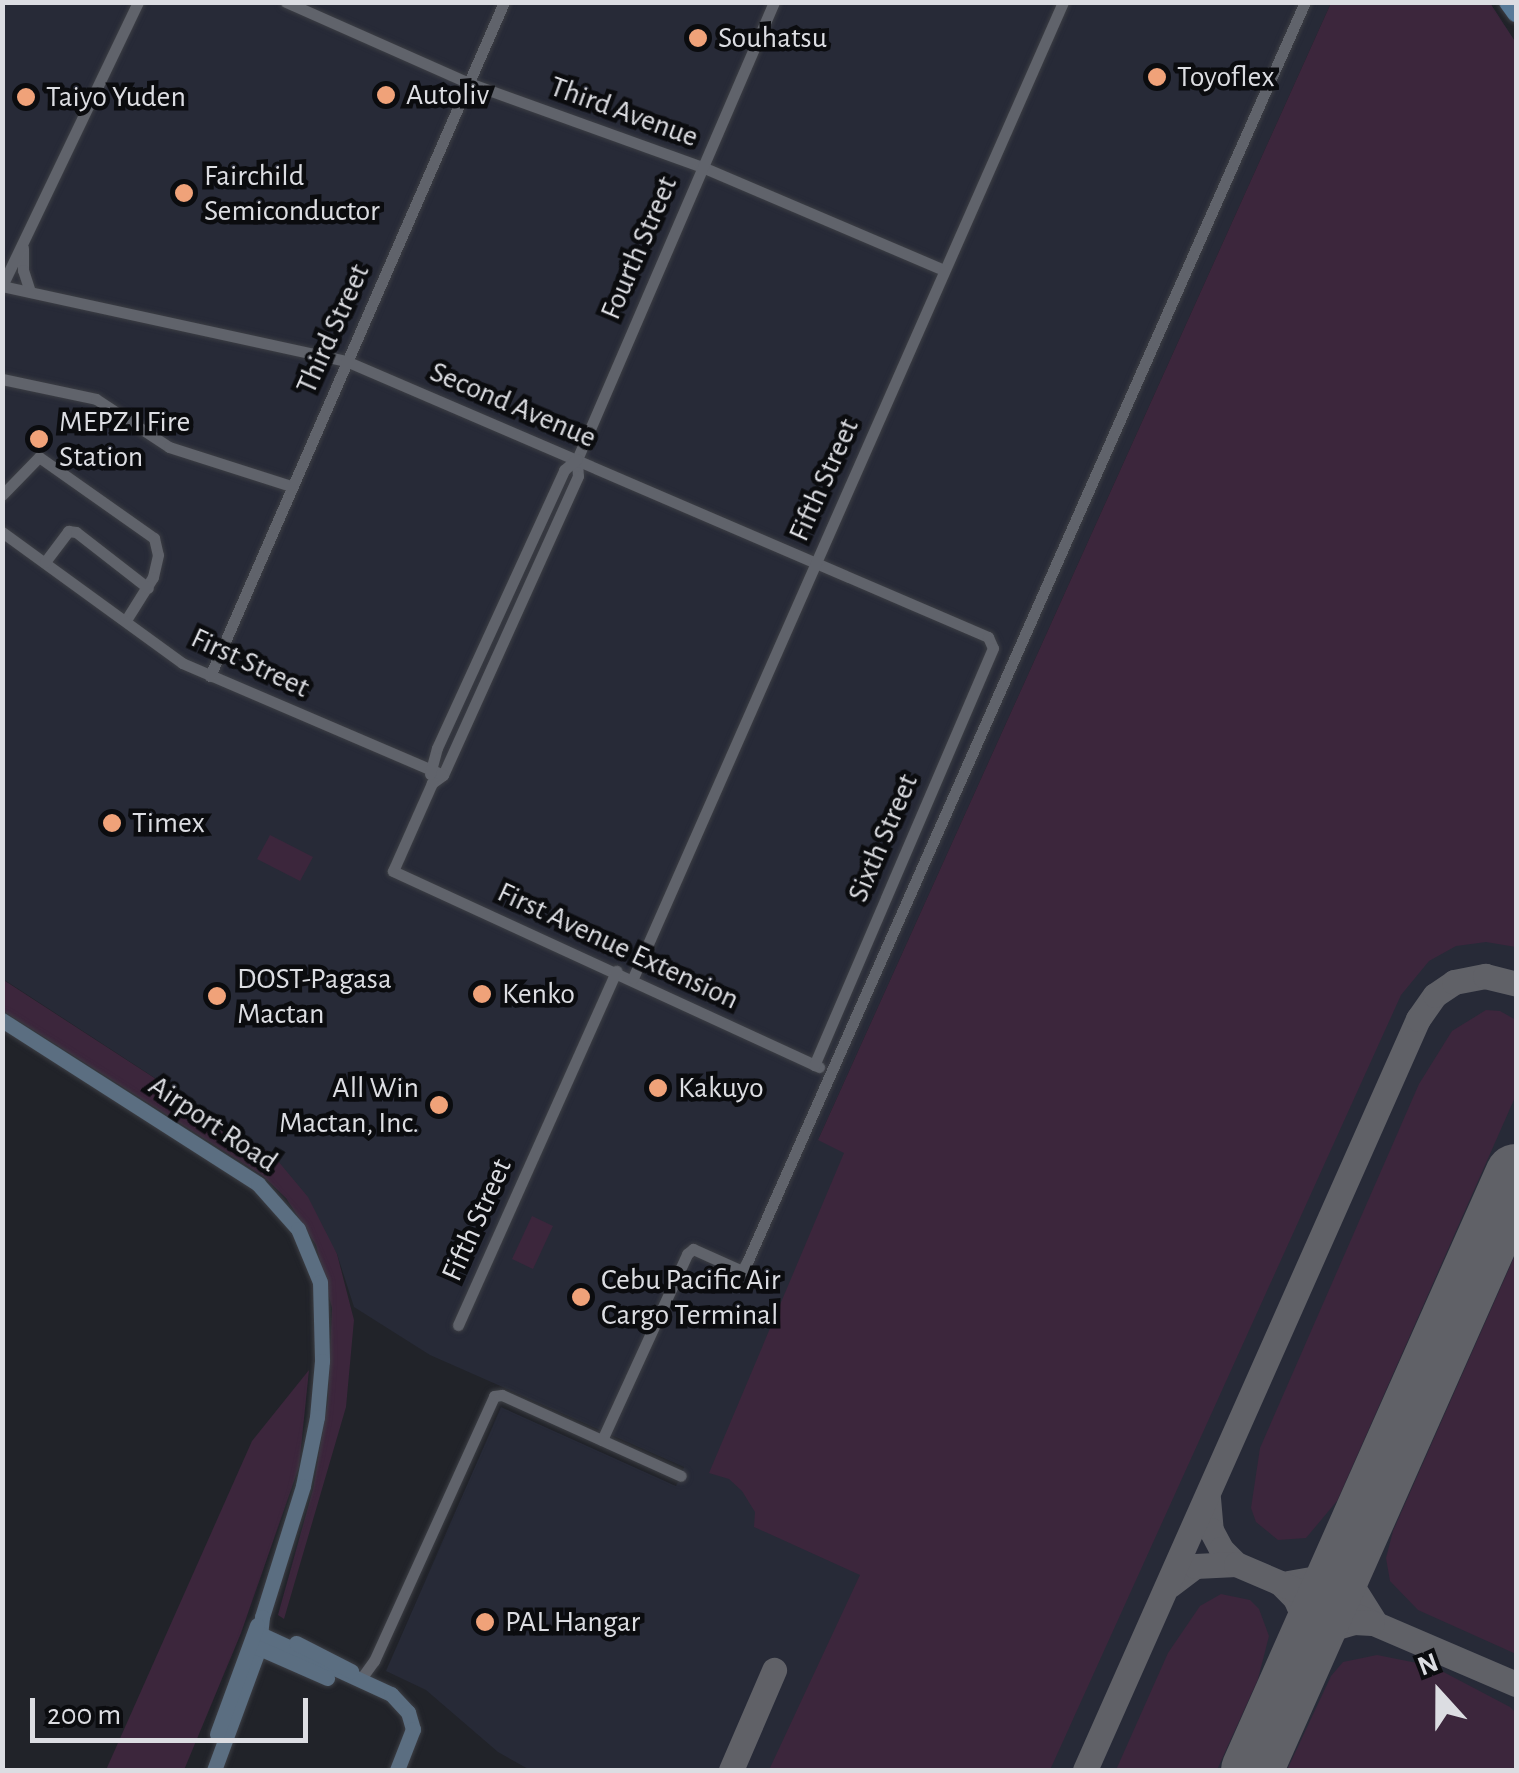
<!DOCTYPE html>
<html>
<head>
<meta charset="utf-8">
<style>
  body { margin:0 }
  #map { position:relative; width:1519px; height:1773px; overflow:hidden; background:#212329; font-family:"Alegreya Sans",sans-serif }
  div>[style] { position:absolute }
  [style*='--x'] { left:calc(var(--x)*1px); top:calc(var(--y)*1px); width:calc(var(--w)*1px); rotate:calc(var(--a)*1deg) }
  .built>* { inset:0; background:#272a37 }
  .green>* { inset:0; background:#3c263c }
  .taxiway>* { height:25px; margin:-12.5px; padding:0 12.5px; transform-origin:12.5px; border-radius:12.5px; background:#606167 }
  .runway>* { height:62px; margin:-31px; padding:0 31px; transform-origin:31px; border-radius:31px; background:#606167 }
  .roads { filter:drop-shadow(0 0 2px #3c3e44) drop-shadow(0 0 2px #3c3e44) }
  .street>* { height:11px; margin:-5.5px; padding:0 5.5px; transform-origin:5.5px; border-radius:5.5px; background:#60636b }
  .secondary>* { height:15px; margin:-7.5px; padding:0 7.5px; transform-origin:7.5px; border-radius:7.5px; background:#5b6e81 }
  .primary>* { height:18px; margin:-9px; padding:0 9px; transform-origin:9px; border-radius:9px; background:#567997 }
  .dots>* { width:28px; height:28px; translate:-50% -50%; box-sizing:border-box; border:5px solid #0b0c0f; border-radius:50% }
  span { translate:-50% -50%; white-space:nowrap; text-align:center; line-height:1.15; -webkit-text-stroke:9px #0b0c0f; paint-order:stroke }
  .poi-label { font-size:30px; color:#dcdde2 }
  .left { translate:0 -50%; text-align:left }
  .right { translate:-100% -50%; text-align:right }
  .street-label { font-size:30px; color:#dcdde2 }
  .frame { position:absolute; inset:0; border:5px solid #dcdde2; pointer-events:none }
  .north { position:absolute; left:1389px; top:1643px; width:100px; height:100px; -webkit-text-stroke:8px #0b0c0f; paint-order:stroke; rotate:339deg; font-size:28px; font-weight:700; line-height:40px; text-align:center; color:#dcdde2 }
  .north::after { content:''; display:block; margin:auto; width:35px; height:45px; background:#dcdde2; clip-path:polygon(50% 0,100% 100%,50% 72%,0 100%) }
  .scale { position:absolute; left:30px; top:1698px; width:278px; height:45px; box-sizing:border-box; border:5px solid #dcdde2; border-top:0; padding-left:12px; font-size:30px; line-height:35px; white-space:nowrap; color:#dcdde2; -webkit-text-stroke:8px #0b0c0f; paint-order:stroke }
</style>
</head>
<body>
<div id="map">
  <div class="built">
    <div style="clip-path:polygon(2px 3px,1331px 3px,818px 1140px,1490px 3px,1516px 43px,1516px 1770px,530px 1770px,498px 1752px,426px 1690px,386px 1671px,501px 1407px,676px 1486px,684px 1467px,430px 1355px,354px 1307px,337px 1254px,273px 1155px,3px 979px)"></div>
  </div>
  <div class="green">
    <div style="clip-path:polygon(1331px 3px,1490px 3px,1516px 43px,1516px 947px,1486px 942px,1456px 946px,1429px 961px,1401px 995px,1050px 1770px,769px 1770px,860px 1575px,754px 1527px,755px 1512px,742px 1491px,729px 1479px,709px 1473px,844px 1153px,818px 1140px)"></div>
    <div style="clip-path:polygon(270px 835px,313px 857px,300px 881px,257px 859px)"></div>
    <div style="clip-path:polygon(2px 979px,273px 1155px,308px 1197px,337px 1254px,354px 1320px,346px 1407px,284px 1619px,278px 1615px,313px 1489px,328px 1400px,332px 1308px,316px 1245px,286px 1198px,263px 1176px,3px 1011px)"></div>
    <div style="clip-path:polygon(1486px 1010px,1500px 1011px,1516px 1020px,1516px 1095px,1337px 1501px,1306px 1538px,1278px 1540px,1256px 1522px,1251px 1508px,1260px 1448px,1419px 1084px,1452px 1031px)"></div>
    <div style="clip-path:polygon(532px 1216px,553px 1226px,533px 1269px,512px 1259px)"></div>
    <div style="clip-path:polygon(1516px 1253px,1516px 1654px,1418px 1610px,1390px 1581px,1386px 1558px,1393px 1531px)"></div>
    <div style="clip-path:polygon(309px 1370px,299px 1467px,241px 1633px,184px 1770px,106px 1770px,252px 1441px)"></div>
    <div style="clip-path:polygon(1221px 1594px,1250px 1600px,1259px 1609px,1269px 1636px,1258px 1679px,1217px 1770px,1116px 1770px,1168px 1653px,1200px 1606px)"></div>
    <div style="clip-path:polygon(1377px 1655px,1432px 1666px,1510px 1707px,1516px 1713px,1516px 1770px,1287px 1770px,1331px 1676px,1343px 1662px)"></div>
  </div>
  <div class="taxiway">
    <div style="--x:1208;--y:1498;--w:32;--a:85"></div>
    <div style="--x:1211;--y:1530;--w:21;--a:62"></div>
    <div style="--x:1221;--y:1549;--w:21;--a:45"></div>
    <div style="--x:1350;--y:1550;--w:36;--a:87"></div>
    <div style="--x:1352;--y:1586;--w:41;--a:57.8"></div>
    <div style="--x:1280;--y:1583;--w:21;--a:45"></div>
    <div style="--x:1295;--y:1598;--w:24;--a:66"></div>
    <div style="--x:1305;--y:1620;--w:35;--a:92"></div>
    <div style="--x:1288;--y:1583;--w:39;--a:-10"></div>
    <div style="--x:1326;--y:1576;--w:35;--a:-47"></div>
    <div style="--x:1170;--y:1585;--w:31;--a:-37"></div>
    <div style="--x:1195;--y:1566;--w:41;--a:-2.8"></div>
    <div style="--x:1236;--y:1564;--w:305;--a:23.2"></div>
    <div style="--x:1304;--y:1655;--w:37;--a:-45"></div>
    <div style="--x:1330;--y:1629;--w:25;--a:-16"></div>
    <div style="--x:1354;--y:1622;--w:18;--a:3"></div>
    <div style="--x:731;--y:1770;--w:109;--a:-66.7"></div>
    <div style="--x:1085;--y:1770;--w:822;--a:-66.09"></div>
    <div style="--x:1418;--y:1019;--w:29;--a:-55"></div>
    <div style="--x:1435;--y:995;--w:23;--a:-34"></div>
    <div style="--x:1454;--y:982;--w:32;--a:-11"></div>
    <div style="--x:1485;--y:976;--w:32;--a:14"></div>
  </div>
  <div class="runway">
    <div style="--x:1252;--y:1770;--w:651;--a:-66.07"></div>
  </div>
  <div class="roads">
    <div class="street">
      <div style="--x:286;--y:2;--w:200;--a:23.9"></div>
      <div style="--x:469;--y:83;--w:245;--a:19.8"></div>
      <div style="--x:700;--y:166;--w:265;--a:23.1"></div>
      <div style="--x:774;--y:2;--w:498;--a:113.3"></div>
      <div style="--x:577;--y:459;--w:17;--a:87"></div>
      <div style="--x:578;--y:476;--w:328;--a:114.3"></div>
      <div style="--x:443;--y:775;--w:14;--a:144"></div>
      <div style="--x:432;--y:783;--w:96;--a:113.9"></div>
      <div style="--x:393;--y:871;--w:469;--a:24.7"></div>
      <div style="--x:23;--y:248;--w:22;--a:90"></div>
      <div style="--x:23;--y:270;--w:23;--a:72"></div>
      <div style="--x:2;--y:286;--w:352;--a:12.3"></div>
      <div style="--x:346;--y:361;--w:699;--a:23.26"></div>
      <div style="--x:988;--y:637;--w:12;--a:66"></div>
      <div style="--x:993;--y:648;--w:454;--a:113.2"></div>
      <div style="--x:2;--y:286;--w:315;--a:-64.4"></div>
      <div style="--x:2;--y:379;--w:96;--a:12"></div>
      <div style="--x:96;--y:399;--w:87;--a:33.3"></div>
      <div style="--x:169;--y:447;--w:128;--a:17.7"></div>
      <div style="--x:2;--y:495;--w:53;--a:-45.8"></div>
      <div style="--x:39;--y:457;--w:141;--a:35.2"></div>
      <div style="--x:154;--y:538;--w:17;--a:77"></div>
      <div style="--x:158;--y:555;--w:23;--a:103"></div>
      <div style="--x:153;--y:577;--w:51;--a:122.1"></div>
      <div style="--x:2;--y:532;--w:223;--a:36"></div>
      <div style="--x:182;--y:663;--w:284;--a:23.2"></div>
      <div style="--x:45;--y:562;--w:39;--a:-53"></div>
      <div style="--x:68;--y:531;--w:8;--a:7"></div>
      <div style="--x:76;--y:532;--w:91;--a:37.9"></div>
      <div style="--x:210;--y:676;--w:735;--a:-66.43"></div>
      <div style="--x:430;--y:774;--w:27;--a:-75"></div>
      <div style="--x:437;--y:748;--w:306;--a:-65.4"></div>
      <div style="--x:564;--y:470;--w:17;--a:-40"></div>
      <div style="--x:633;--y:978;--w:1067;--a:-66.22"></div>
      <div style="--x:458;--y:1325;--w:388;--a:-65.9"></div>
      <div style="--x:602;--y:1440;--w:205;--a:-65.4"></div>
      <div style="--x:687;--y:1254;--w:8;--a:-40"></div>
      <div style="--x:693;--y:1249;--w:54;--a:24.2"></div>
      <div style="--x:742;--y:1271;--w:13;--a:-61"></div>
      <div style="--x:748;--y:1260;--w:1376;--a:-66.12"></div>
      <div style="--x:360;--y:1680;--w:24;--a:-54"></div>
      <div style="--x:374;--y:1661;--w:291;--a:-65.6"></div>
      <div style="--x:494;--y:1396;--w:8;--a:-7"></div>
      <div style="--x:502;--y:1395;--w:196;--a:24.3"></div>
    </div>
    <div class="secondary">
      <div style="--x:2;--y:1020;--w:304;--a:32.6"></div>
      <div style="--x:258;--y:1184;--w:60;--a:48.4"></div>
      <div style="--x:298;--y:1229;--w:57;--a:67.5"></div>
      <div style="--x:320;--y:1282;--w:79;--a:88.5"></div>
      <div style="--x:322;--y:1361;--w:56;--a:95.1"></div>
      <div style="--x:317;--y:1417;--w:70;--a:101.5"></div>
      <div style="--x:303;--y:1486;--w:137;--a:107.4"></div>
      <div style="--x:262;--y:1617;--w:31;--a:96"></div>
      <div style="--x:259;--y:1648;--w:130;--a:110.2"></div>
      <div style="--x:256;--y:1632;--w:149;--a:24.7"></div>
      <div style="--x:391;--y:1694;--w:25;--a:47"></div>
      <div style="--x:408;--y:1712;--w:18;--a:74"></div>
      <div style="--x:413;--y:1729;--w:44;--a:111.3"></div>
      <div style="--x:296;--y:1643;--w:62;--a:27"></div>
      <div style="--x:252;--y:1645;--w:82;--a:23.7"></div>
      <div style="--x:217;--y:1734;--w:116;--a:-69.8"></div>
    </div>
    <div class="primary">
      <div style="--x:1508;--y:2;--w:14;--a:54"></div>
    </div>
  </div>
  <div class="dots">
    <div style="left:698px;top:38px;background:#f0a279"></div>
    <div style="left:1157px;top:77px;background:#f0a279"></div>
    <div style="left:386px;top:95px;background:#f0a279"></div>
    <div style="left:26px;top:97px;background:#f0a279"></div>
    <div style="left:184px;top:193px;background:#f0a279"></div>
    <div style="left:39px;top:439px;background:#f0a279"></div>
    <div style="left:112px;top:823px;background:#f0a279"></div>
    <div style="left:482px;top:994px;background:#f0a279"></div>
    <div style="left:217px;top:996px;background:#f0a279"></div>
    <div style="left:658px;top:1088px;background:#f0a279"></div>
    <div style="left:439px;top:1105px;background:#f0a279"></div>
    <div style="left:581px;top:1297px;background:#f0a279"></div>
    <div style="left:485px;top:1622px;background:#f0a279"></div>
  </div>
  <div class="poi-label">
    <span class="left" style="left:718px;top:38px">Souhatsu</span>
    <span class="left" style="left:1177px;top:77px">Toyoflex</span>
    <span class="left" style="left:406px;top:95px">Autoliv</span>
    <span class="left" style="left:46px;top:97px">Taiyo Yuden</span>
    <span class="left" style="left:204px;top:193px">Fairchild<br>Semiconductor</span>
    <span class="left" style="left:59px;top:439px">MEPZ I Fire<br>Station</span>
    <span class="left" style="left:132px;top:823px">Timex</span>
    <span class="left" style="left:237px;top:996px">DOST-Pagasa<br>Mactan</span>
    <span class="left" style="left:502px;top:994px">Kenko</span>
    <span class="right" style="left:419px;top:1105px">All Win<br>Mactan, Inc.</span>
    <span class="left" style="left:678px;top:1088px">Kakuyo</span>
    <span class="left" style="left:601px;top:1297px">Cebu Pacific Air<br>Cargo Terminal</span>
    <span class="left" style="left:505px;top:1622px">PAL Hangar</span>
  </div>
  <div class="street-label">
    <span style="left:624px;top:112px;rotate:20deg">Third Avenue</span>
    <span style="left:639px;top:248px;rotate:-67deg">Fourth Street</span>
    <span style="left:333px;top:329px;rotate:-66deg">Third Street</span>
    <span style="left:513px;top:405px;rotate:23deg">Second Avenue</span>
    <span style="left:824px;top:480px;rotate:-66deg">Fifth Street</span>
    <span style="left:250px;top:663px;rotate:25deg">First Street</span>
    <span style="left:883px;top:838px;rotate:-67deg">Sixth Street</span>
    <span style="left:618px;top:946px;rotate:25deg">First Avenue Extension</span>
    <span style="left:213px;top:1124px;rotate:34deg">Airport Road</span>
    <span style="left:477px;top:1220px;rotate:-66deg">Fifth Street</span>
  </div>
  <div class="frame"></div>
  <div class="north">N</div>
  <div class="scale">200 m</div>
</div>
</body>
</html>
